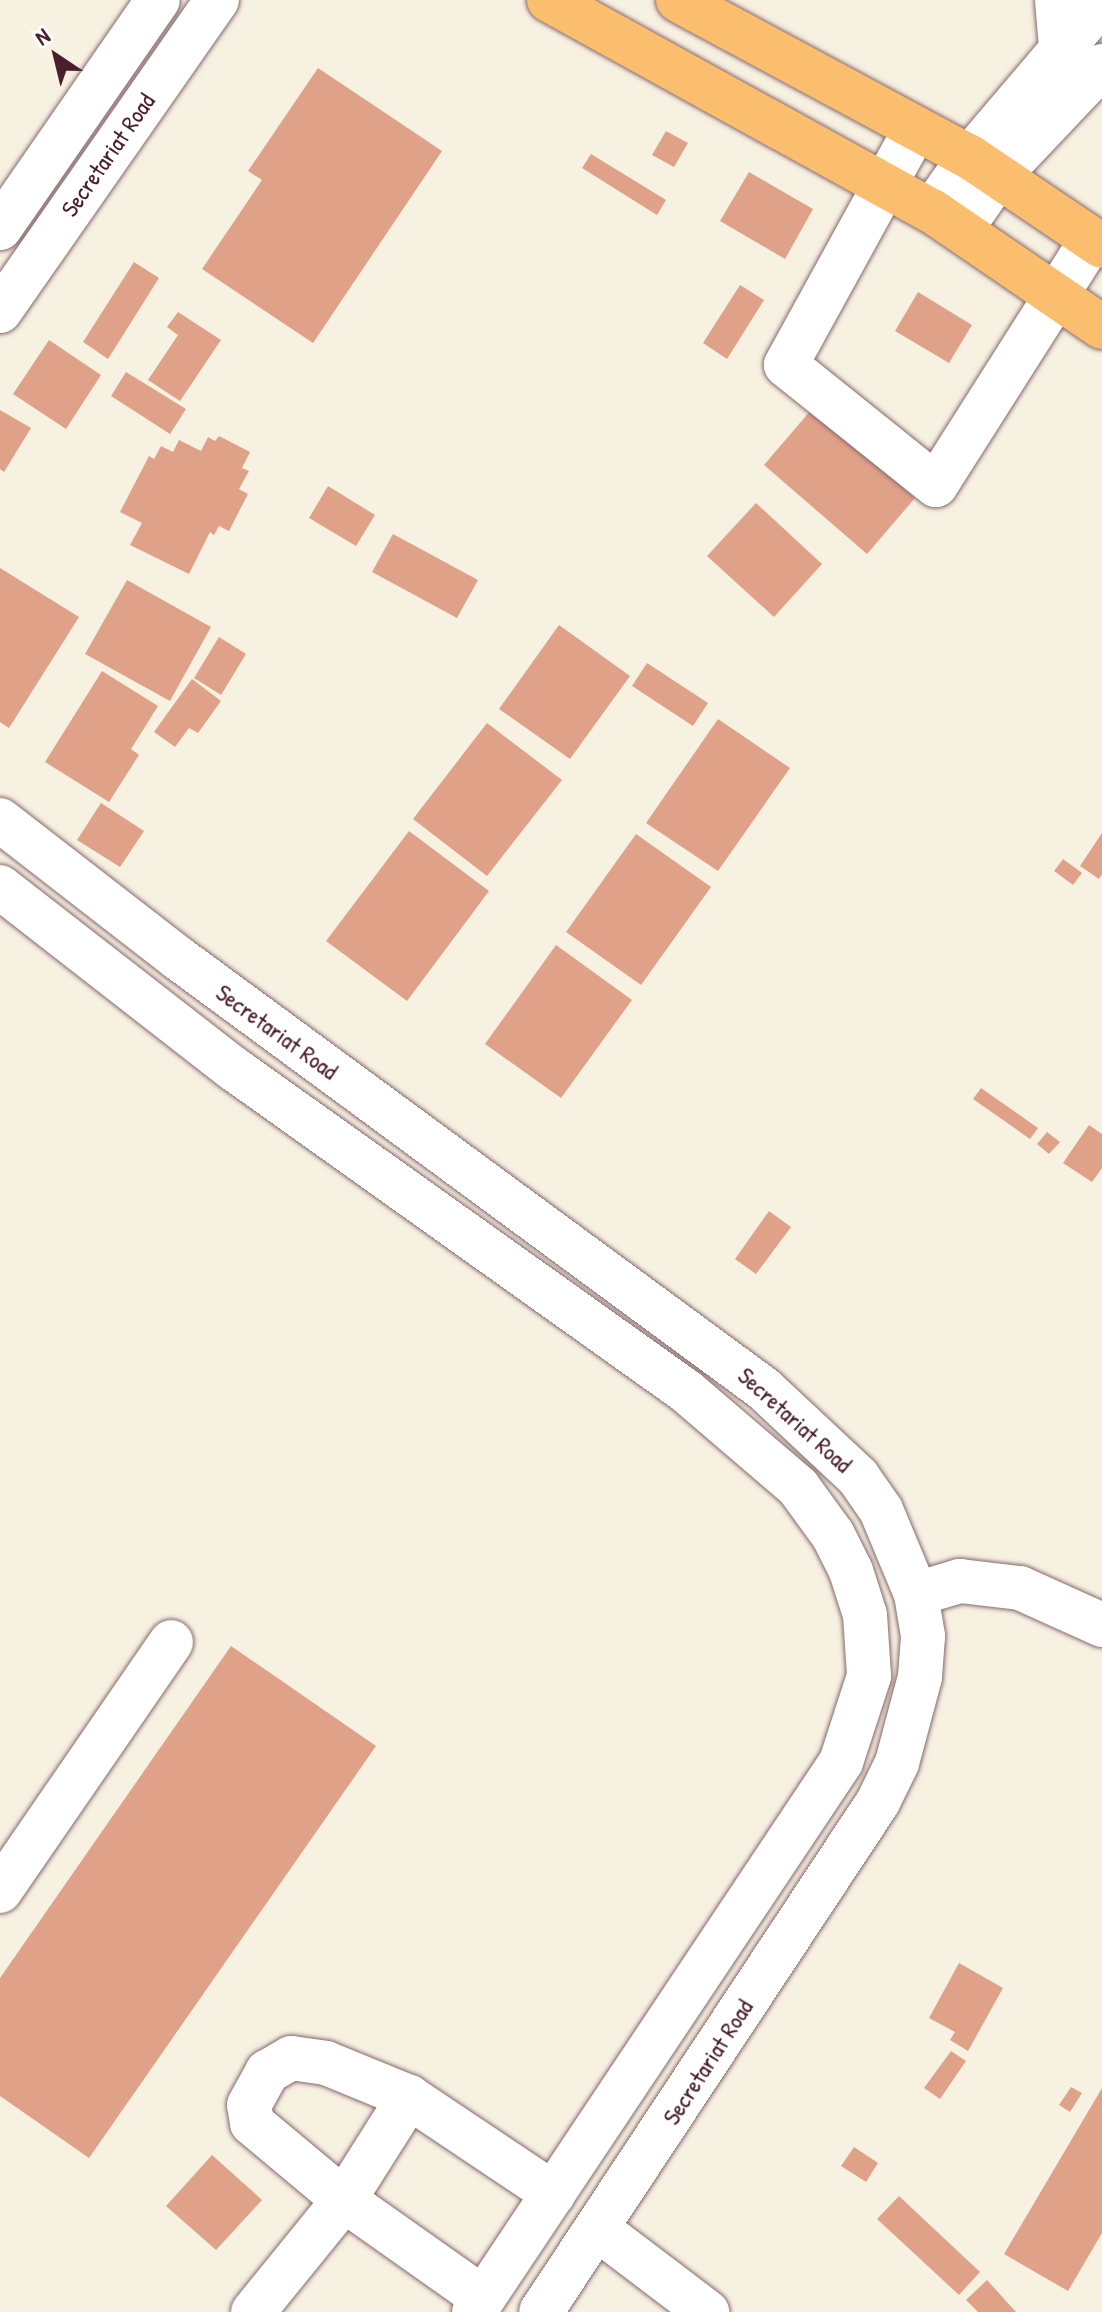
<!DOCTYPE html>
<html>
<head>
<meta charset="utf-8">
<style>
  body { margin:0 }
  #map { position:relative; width:1102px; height:2312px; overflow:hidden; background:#f7f1e2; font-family:"Patrick Hand",sans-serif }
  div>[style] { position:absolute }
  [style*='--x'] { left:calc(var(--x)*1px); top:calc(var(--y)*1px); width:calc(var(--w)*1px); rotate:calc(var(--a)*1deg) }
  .building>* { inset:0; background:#e0a189 }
  .roads { filter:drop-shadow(0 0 2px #87686b) drop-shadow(0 0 2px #87686b) }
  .minor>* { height:44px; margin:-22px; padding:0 22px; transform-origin:22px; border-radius:22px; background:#fff }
  .highway>* { height:44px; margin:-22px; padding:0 22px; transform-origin:22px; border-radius:22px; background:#fbbd6e }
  span { translate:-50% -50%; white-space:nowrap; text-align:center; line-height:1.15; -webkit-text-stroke:6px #fff; paint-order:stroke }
  .street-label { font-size:24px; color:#4a1f2b }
  .north { position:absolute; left:16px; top:16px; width:80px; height:80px; -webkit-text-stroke:6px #fff; paint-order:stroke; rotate:325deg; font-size:22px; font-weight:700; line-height:32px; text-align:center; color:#4a1f2b }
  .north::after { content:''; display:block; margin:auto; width:28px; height:36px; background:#4a1f2b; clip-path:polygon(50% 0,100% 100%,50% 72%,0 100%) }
</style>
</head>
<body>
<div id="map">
  <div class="building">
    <div style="clip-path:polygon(318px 68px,442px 151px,313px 343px,202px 269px,262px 180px,248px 171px)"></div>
    <div style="clip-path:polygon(666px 131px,688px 143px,674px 167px,652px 155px)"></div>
    <div style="clip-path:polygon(591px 154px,666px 200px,657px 215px,582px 168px)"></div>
    <div style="clip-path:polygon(749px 172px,813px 209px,785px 259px,720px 221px)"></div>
    <div style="clip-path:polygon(134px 262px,159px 278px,108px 359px,83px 342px)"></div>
    <div style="clip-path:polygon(740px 285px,764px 300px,727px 359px,703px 343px)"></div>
    <div style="clip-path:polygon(918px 292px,972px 325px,949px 363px,895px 331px)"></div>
    <div style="clip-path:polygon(178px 312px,221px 340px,180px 401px,148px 380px,178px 335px,167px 327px)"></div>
    <div style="clip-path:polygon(49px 340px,101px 375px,66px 429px,13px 394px)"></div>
    <div style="clip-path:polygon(126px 372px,186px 409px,170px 434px,111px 396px)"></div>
    <div style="clip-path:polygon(0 410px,31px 428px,4px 472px,0 469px)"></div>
    <div style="clip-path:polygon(811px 410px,915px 498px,867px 554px,764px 465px)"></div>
    <div style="clip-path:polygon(219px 436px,250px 452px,242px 468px,249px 471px,239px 489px,248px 494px,229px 531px,219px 526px,214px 535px,210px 532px,189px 574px,130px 545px,142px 523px,120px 512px,149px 456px,154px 459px,161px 446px,173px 452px,179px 440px,201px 451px,208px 437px,215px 441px)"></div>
    <div style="clip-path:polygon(328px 486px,375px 515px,356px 546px,309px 518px)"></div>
    <div style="clip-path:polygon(756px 503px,822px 564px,774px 617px,707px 556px)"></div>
    <div style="clip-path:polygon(393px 534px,478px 580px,457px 618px,372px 572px)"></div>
    <div style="clip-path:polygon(0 568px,79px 617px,9px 728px,0 722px)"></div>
    <div style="clip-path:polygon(127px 580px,211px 627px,170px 701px,85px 654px)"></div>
    <div style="clip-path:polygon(559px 625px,630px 676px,570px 759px,499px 709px)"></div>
    <div style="clip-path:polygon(219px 637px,246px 654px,221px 695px,194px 678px)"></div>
    <div style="clip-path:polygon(647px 663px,708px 703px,693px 726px,632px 686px)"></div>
    <div style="clip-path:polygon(102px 671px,158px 706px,131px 749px,139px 755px,109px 802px,45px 762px)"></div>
    <div style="clip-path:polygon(192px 679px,221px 701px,198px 733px,189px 728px,175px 747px,154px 732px)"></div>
    <div style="clip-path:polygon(718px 719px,790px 768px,718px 871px,646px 823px)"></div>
    <div style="clip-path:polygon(487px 723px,562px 780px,487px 876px,413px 819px)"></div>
    <div style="clip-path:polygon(101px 803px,144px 831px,120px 867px,77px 840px)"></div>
    <div style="clip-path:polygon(409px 831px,489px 891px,407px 1001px,326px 941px)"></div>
    <div style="clip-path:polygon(1102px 833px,1102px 874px,1099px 879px,1080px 866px)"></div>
    <div style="clip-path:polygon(636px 834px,711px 887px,641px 985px,566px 932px)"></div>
    <div style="clip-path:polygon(1063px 859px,1082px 873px,1073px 885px,1054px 871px)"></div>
    <div style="clip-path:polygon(556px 945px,632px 1000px,561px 1098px,485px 1044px)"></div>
    <div style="clip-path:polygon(981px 1088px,1038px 1128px,1030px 1139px,973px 1099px)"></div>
    <div style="clip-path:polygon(1089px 1125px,1102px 1134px,1102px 1168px,1092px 1182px,1063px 1163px)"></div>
    <div style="clip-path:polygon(1047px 1132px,1060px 1142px,1049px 1154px,1037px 1144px)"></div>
    <div style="clip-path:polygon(769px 1211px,791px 1227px,756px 1274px,735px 1259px)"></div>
    <div style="clip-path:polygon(231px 1646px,376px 1746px,89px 2158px,0 2096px,0 1978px)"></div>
    <div style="clip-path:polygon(959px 1963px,1003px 1988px,968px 2051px,950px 2040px,955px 2032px,929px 2018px)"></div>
    <div style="clip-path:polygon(951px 2051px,966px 2061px,940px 2099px,924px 2088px)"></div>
    <div style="clip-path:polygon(1071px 2087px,1082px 2093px,1070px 2112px,1059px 2105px)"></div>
    <div style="clip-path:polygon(1102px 2088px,1102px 2233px,1068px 2291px,1004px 2254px)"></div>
    <div style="clip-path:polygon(854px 2147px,878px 2163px,866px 2182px,841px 2166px)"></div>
    <div style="clip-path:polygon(212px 2155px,262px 2200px,216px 2250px,166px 2206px)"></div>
    <div style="clip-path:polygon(899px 2196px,980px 2272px,959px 2295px,877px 2219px)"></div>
    <div style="clip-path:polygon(987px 2280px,1016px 2312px,978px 2312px,966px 2300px)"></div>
  </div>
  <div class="roads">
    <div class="minor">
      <div style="--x:1057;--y:0;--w:48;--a:85.2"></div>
      <div style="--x:915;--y:130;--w:268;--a:118.8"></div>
      <div style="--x:786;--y:365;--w:192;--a:38.7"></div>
      <div style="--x:936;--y:485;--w:291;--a:-57.6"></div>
      <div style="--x:932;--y:211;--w:66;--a:-54.9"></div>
      <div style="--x:970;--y:157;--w:204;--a:-49.6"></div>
      <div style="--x:0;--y:228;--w:277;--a:-55.3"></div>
      <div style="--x:961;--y:229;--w:66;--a:-54.9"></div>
      <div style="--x:999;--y:175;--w:150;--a:-46.6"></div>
      <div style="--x:0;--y:311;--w:379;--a:-55.1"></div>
      <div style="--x:0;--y:820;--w:225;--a:37.8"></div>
      <div style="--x:178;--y:958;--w:727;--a:36.33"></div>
      <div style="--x:764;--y:1389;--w:129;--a:43.1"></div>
      <div style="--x:858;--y:1477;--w:40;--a:55.1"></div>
      <div style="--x:881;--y:1510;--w:91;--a:67.4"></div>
      <div style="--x:916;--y:1594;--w:43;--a:80.5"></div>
      <div style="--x:923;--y:1636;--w:41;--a:94.2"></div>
      <div style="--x:920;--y:1677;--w:89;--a:105"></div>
      <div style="--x:897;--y:1763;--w:43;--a:116"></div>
      <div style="--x:878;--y:1802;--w:611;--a:123.46"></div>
      <div style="--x:0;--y:887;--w:296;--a:37.9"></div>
      <div style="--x:234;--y:1069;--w:555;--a:35.47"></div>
      <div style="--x:686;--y:1391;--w:148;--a:40.6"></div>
      <div style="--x:798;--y:1487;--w:59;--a:53.9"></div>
      <div style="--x:833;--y:1535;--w:40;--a:63.4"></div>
      <div style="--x:851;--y:1571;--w:46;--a:72.3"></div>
      <div style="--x:865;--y:1615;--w:61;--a:86.2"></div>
      <div style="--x:869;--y:1676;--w:90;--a:108"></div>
      <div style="--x:841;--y:1762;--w:661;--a:123.71"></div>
      <div style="--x:916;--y:1594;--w:46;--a:-16.5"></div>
      <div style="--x:960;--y:1581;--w:60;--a:6.7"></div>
      <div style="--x:1020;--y:1588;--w:90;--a:24.3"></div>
      <div style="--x:0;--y:1891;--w:302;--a:-55.5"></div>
      <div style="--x:599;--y:2230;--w:136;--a:37.2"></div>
      <div style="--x:483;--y:2298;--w:170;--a:-144.8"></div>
      <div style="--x:344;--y:2200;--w:120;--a:-140.1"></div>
      <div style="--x:252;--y:2123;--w:18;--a:-99"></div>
      <div style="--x:249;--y:2105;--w:38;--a:-61"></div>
      <div style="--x:267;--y:2072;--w:28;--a:-30"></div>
      <div style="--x:291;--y:2058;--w:35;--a:8"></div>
      <div style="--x:326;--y:2063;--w:90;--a:22.3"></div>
      <div style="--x:409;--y:2097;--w:174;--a:33.8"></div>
      <div style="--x:253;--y:2312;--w:144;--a:-50.9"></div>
      <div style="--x:344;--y:2200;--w:122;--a:-57.7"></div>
    </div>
    <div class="highway">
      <div style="--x:549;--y:0;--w:437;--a:28.9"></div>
      <div style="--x:932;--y:211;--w:206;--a:34.3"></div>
      <div style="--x:678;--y:0;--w:332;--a:28.3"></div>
      <div style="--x:970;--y:157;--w:159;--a:34"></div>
    </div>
  </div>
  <div class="street-label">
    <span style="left:108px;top:155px;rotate:-55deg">Secretariat Road</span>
    <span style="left:277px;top:1032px;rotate:36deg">Secretariat Road</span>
    <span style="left:795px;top:1420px;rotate:42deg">Secretariat Road</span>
    <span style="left:708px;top:2062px;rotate:-57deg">Secretariat Road</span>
  </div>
  <div class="north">N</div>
</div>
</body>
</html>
